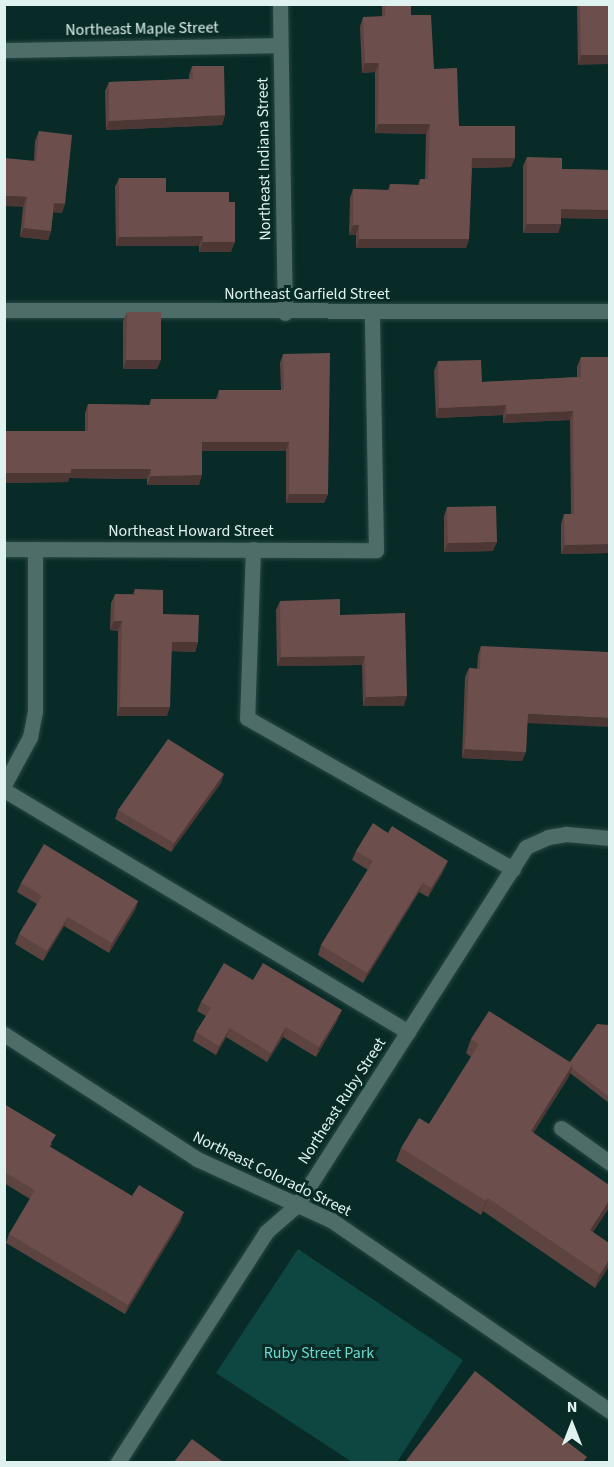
<!DOCTYPE html>
<html>
<head>
<meta charset="utf-8">
<style>
  body { margin:0 }
  #map { position:relative; width:614px; height:1467px; overflow:hidden; background:#092b27; font-family:"Source Sans 3",sans-serif }
  div>[style] { position:absolute }
  [style*='--x'] { left:calc(var(--x)*1px); top:calc(var(--y)*1px); width:calc(var(--w)*1px); rotate:calc(var(--a)*1deg) }
  .green>* { inset:0; background:#0e4741 }
  .roads { filter:drop-shadow(0 0 2px #274743) drop-shadow(0 0 2px #274743) }
  .minor>* { height:15px; margin:-7.5px; padding:0 7.5px; transform-origin:7.5px; border-radius:7.5px; background:#4f6d68 }
  .wall>* { inset:0; background:#5d4441 }
  .shaded-wall>* { inset:0; background:#4c3735 }
  .building>* { inset:0; background:#6c4f4c }
  span { translate:-50% -50%; white-space:nowrap; text-align:center; line-height:1.15; -webkit-text-stroke:6px #092b27; paint-order:stroke }
  .street-label { font-size:16px; color:#e0f2ef }
  .park-label { font-size:16px; color:#66dacc }
  .frame { position:absolute; inset:0; border:6px solid #e0f2ef; pointer-events:none }
  .north { position:absolute; left:542px; top:1395px; width:60px; height:60px; -webkit-text-stroke:4px #092b27; paint-order:stroke; rotate:0deg; font-size:16px; font-weight:700; line-height:24px; text-align:center; color:#e0f2ef }
  .north::after { content:''; display:block; margin:auto; width:21px; height:27px; background:#e0f2ef; clip-path:polygon(50% 0,100% 100%,50% 72%,0 100%) }
</style>
</head>
<body>
<div id="map">
  <div class="green">
    <div style="clip-path:polygon(298px 1249px,463px 1360px,397px 1462px,352px 1462px,216px 1373px)"></div>
  </div>
  <div class="roads">
    <div class="minor">
      <div style="--x:280;--y:4;--w:309;--a:89.1"></div>
      <div style="--x:4;--y:50;--w:276;--a:-1"></div>
      <div style="--x:4;--y:310;--w:606;--a:0.09"></div>
      <div style="--x:4;--y:549;--w:372;--a:0.2"></div>
      <div style="--x:376;--y:550;--w:238;--a:-91"></div>
      <div style="--x:253;--y:549;--w:169;--a:92"></div>
      <div style="--x:247;--y:718;--w:306;--a:29.6"></div>
      <div style="--x:4;--y:785;--w:55;--a:-61.6"></div>
      <div style="--x:30;--y:737;--w:26;--a:-79"></div>
      <div style="--x:35;--y:711;--w:162;--a:-90"></div>
      <div style="--x:4;--y:790;--w:471;--a:30.9"></div>
      <div style="--x:4;--y:1034;--w:230;--a:32.9"></div>
      <div style="--x:197;--y:1159;--w:147;--a:24.5"></div>
      <div style="--x:331;--y:1220;--w:338;--a:34.4"></div>
      <div style="--x:561;--y:1128;--w:60;--a:35.5"></div>
      <div style="--x:118;--y:1462;--w:274;--a:-57.2"></div>
      <div style="--x:266;--y:1232;--w:41;--a:-41.1"></div>
      <div style="--x:297;--y:1205;--w:425;--a:-57.4"></div>
      <div style="--x:526;--y:847;--w:24;--a:-24"></div>
      <div style="--x:548;--y:837;--w:18;--a:-9"></div>
      <div style="--x:566;--y:834;--w:44;--a:5.2"></div>
    </div>
  </div>
  <div class="wall">
    <div style="clip-path:polygon(382px 4px,411px 4px,411px 15px,459px 126px,511px 167px,472px 168px,469px 239px,466px 248px,356px 248px,356px 235px,349px 235px,350px 198px,353px 189px,388px 190px,390px 184px,418px 185px,420px 179px,425px 179px,426px 134px,375px 133px,375px 72px,362px 73px,360px 27px,363px 17px,382px 17px)"></div>
    <div style="clip-path:polygon(577px 4px,609px 4px,578px 65px)"></div>
    <div style="clip-path:polygon(192px 66px,225px 115px,222px 125px,106px 130px,105px 91px,109px 82px,189px 79px,189px 75px)"></div>
    <div style="clip-path:polygon(39px 131px,62px 213px,53px 212px,51px 231px,48px 240px,20px 237px,23px 207px,34px 161px,35px 141px)"></div>
    <div style="clip-path:polygon(527px 157px,562px 169px,609px 170px,609px 219px,561px 218px,561px 224px,558px 233px,523px 233px,523px 166px)"></div>
    <div style="clip-path:polygon(119px 178px,166px 192px,231px 252px,199px 252px,199px 246px,116px 246px,115px 187px)"></div>
    <div style="clip-path:polygon(127px 312px,157px 369px,123px 369px,123px 321px)"></div>
    <div style="clip-path:polygon(283px 354px,328px 494px,324px 503px,286px 503px,286px 451px,202px 451px,199px 485px,147px 485px,147px 479px,69px 478px,68px 482px,4px 483px,4px 431px,85px 431px,85px 413px,88px 404px,149px 405px,151px 399px,216px 399px,219px 390px,281px 390px,280px 363px)"></div>
    <div style="clip-path:polygon(581px 357px,609px 357px,609px 553px,561px 554px,561px 524px,564px 514px,571px 514px,570px 420px,503px 423px,503px 415px,436px 418px,434px 371px,438px 361px,482px 382px,577px 377px,577px 367px)"></div>
    <div style="clip-path:polygon(447px 507px,493px 551px,444px 552px,444px 516px)"></div>
    <div style="clip-path:polygon(135px 589px,163px 614px,198px 642px,195px 652px,171px 651px,167px 716px,117px 716px,118px 631px,110px 630px,111px 603px,115px 594px,133px 594px)"></div>
    <div style="clip-path:polygon(280px 601px,340px 615px,404px 706px,363px 706px,362px 665px,277px 666px,276px 610px)"></div>
    <div style="clip-path:polygon(481px 646px,527px 723px,526px 752px,522px 761px,462px 758px,465px 677px,469px 668px,477px 669px,478px 655px)"></div>
    <div style="clip-path:polygon(221px 783px,171px 852px,115px 819px,118px 810px)"></div>
    <div style="clip-path:polygon(356px 851px,444px 870px,428px 897px,419px 892px,363px 983px,318px 955px,321px 945px,368px 870px,352px 860px)"></div>
    <div style="clip-path:polygon(21px 883px,138px 901px,135px 910px,109px 953px,64px 926px,43px 961px,15px 944px,19px 934px,37px 904px,17px 892px)"></div>
    <div style="clip-path:polygon(253px 980px,338px 1019px,316px 1057px,283px 1037px,267px 1062px,226px 1037px,216px 1055px,193px 1041px,196px 1032px,206px 1016px,197px 1011px,201px 1002px)"></div>
    <div style="clip-path:polygon(609px 1025px,609px 1103px,570px 1073px,568px 1078px,533px 1133px,609px 1208px,593px 1232px,609px 1266px,595px 1288px,483px 1211px,481px 1215px,396px 1161px,401px 1148px,429px 1124px,471px 1057px,466px 1053px,471px 1039px,570px 1062px)"></div>
    <div style="clip-path:polygon(4px 1104px,52px 1144px,50px 1147px,132px 1196px,181px 1221px,125px 1314px,6px 1243px,9px 1234px,30px 1199px,4px 1183px)"></div>
  </div>
  <div class="shaded-wall">
    <div style="clip-path:polygon(581px 55px,609px 55px,609px 64px,578px 65px)"></div>
    <div style="clip-path:polygon(365px 63px,379px 63px,375px 72px,362px 73px)"></div>
    <div style="clip-path:polygon(225px 115px,222px 125px,106px 130px,109px 121px)"></div>
    <div style="clip-path:polygon(378px 124px,430px 124px,426px 134px,375px 133px)"></div>
    <div style="clip-path:polygon(472px 158px,515px 158px,511px 167px,469px 168px)"></div>
    <div style="clip-path:polygon(4px 196px,27px 197px,23px 207px,4px 206px)"></div>
    <div style="clip-path:polygon(54px 203px,65px 204px,62px 213px,50px 212px)"></div>
    <div style="clip-path:polygon(561px 209px,609px 210px,609px 219px,558px 218px)"></div>
    <div style="clip-path:polygon(527px 224px,561px 224px,558px 233px,523px 233px)"></div>
    <div style="clip-path:polygon(353px 225px,359px 225px,356px 235px,349px 235px)"></div>
    <div style="clip-path:polygon(24px 228px,51px 231px,48px 240px,20px 237px)"></div>
    <div style="clip-path:polygon(203px 236px,199px 246px,116px 246px,119px 237px)"></div>
    <div style="clip-path:polygon(359px 239px,469px 239px,466px 248px,356px 248px)"></div>
    <div style="clip-path:polygon(203px 242px,235px 242px,231px 252px,199px 252px)"></div>
    <div style="clip-path:polygon(126px 360px,161px 360px,157px 369px,123px 369px)"></div>
    <div style="clip-path:polygon(506px 405px,503px 415px,436px 418px,439px 408px)"></div>
    <div style="clip-path:polygon(573px 411px,570px 420px,503px 423px,507px 414px)"></div>
    <div style="clip-path:polygon(202px 442px,289px 442px,286px 451px,199px 451px)"></div>
    <div style="clip-path:polygon(71px 469px,151px 469px,147px 479px,69px 478px,68px 482px,4px 483px,4px 473px)"></div>
    <div style="clip-path:polygon(202px 475px,199px 485px,147px 485px,151px 476px)"></div>
    <div style="clip-path:polygon(289px 494px,328px 494px,324px 503px,286px 503px)"></div>
    <div style="clip-path:polygon(497px 542px,493px 551px,444px 552px,448px 543px)"></div>
    <div style="clip-path:polygon(609px 544px,609px 553px,561px 554px,565px 545px)"></div>
    <div style="clip-path:polygon(114px 621px,122px 621px,118px 631px,110px 630px)"></div>
    <div style="clip-path:polygon(172px 642px,198px 642px,195px 652px,168px 651px)"></div>
    <div style="clip-path:polygon(365px 656px,362px 665px,277px 666px,281px 657px)"></div>
    <div style="clip-path:polygon(407px 696px,404px 706px,363px 706px,366px 697px)"></div>
    <div style="clip-path:polygon(120px 707px,170px 707px,167px 716px,117px 716px)"></div>
    <div style="clip-path:polygon(528px 714px,609px 718px,609px 727px,524px 723px)"></div>
    <div style="clip-path:polygon(465px 749px,526px 752px,522px 761px,462px 758px)"></div>
    <div style="clip-path:polygon(224px 774px,221px 783px,171px 852px,174px 843px)"></div>
    <div style="clip-path:polygon(448px 861px,444px 870px,428px 897px,431px 888px)"></div>
    <div style="clip-path:polygon(423px 883px,419px 892px,363px 983px,367px 973px)"></div>
    <div style="clip-path:polygon(138px 901px,135px 910px,109px 953px,112px 943px)"></div>
    <div style="clip-path:polygon(68px 917px,64px 926px,43px 961px,47px 951px)"></div>
    <div style="clip-path:polygon(342px 1010px,338px 1019px,316px 1057px,319px 1047px)"></div>
    <div style="clip-path:polygon(286px 1027px,283px 1037px,267px 1062px,271px 1053px)"></div>
    <div style="clip-path:polygon(230px 1028px,226px 1037px,216px 1055px,219px 1046px)"></div>
    <div style="clip-path:polygon(573px 1064px,568px 1078px,526px 1145px,531px 1131px)"></div>
    <div style="clip-path:polygon(488px 1198px,483px 1211px,481px 1215px,486px 1201px)"></div>
    <div style="clip-path:polygon(609px 1201px,609px 1208px,585px 1243px,590px 1230px)"></div>
    <div style="clip-path:polygon(184px 1212px,181px 1221px,125px 1314px,128px 1305px)"></div>
    <div style="clip-path:polygon(609px 1260px,609px 1266px,595px 1288px,600px 1274px)"></div>
  </div>
  <div class="building">
    <div style="clip-path:polygon(385px 4px,411px 4px,411px 15px,431px 15px,434px 69px,457px 68px,459px 126px,515px 126px,515px 158px,472px 158px,469px 239px,359px 239px,359px 225px,353px 225px,353px 189px,390px 190px,390px 184px,420px 185px,420px 179px,428px 179px,430px 124px,378px 124px,379px 63px,365px 63px,363px 17px,385px 16px)"></div>
    <div style="clip-path:polygon(580px 4px,609px 4px,609px 55px,581px 55px)"></div>
    <div style="clip-path:polygon(192px 66px,224px 66px,225px 115px,109px 121px,109px 82px,193px 79px)"></div>
    <div style="clip-path:polygon(39px 131px,72px 135px,65px 204px,54px 203px,51px 231px,24px 228px,27px 197px,4px 196px,4px 158px,36px 161px)"></div>
    <div style="clip-path:polygon(527px 157px,562px 158px,562px 169px,609px 170px,609px 210px,561px 209px,561px 224px,527px 224px)"></div>
    <div style="clip-path:polygon(119px 178px,166px 178px,166px 192px,229px 192px,229px 202px,235px 202px,235px 242px,203px 242px,203px 236px,119px 237px)"></div>
    <div style="clip-path:polygon(127px 312px,161px 312px,161px 360px,126px 360px)"></div>
    <div style="clip-path:polygon(330px 353px,328px 494px,289px 494px,289px 442px,202px 442px,202px 475px,151px 476px,151px 469px,71px 469px,71px 473px,4px 473px,4px 431px,88px 431px,88px 404px,151px 405px,151px 399px,219px 399px,219px 390px,284px 390px,283px 354px)"></div>
    <div style="clip-path:polygon(581px 357px,609px 357px,609px 544px,565px 545px,564px 514px,574px 514px,573px 411px,507px 414px,506px 405px,439px 408px,438px 361px,481px 360px,482px 382px,581px 377px)"></div>
    <div style="clip-path:polygon(496px 506px,497px 542px,448px 543px,447px 507px)"></div>
    <div style="clip-path:polygon(135px 589px,163px 590px,163px 614px,199px 615px,198px 642px,172px 642px,170px 707px,120px 707px,122px 621px,114px 621px,115px 594px,135px 595px)"></div>
    <div style="clip-path:polygon(340px 599px,340px 615px,405px 613px,407px 696px,366px 697px,365px 656px,281px 657px,280px 601px)"></div>
    <div style="clip-path:polygon(481px 646px,609px 652px,609px 718px,528px 714px,526px 752px,465px 749px,469px 668px,480px 669px)"></div>
    <div style="clip-path:polygon(168px 739px,224px 774px,174px 843px,118px 810px)"></div>
    <div style="clip-path:polygon(373px 823px,388px 833px,392px 826px,448px 861px,431px 888px,423px 883px,367px 973px,321px 945px,373px 861px,356px 851px)"></div>
    <div style="clip-path:polygon(44px 844px,138px 901px,112px 943px,68px 917px,47px 951px,19px 934px,42px 896px,21px 883px)"></div>
    <div style="clip-path:polygon(224px 963px,253px 980px,263px 963px,342px 1010px,319px 1047px,286px 1027px,271px 1053px,230px 1028px,219px 1046px,196px 1032px,211px 1008px,201px 1002px)"></div>
    <div style="clip-path:polygon(489px 1011px,573px 1064px,531px 1131px,609px 1185px,609px 1201px,590px 1230px,609px 1243px,609px 1260px,600px 1274px,488px 1198px,486px 1201px,401px 1148px,419px 1118px,429px 1124px,479px 1044px,471px 1039px)"></div>
    <div style="clip-path:polygon(597px 1024px,609px 1025px,609px 1097px,572px 1068px,573px 1064px,570px 1062px)"></div>
    <div style="clip-path:polygon(4px 1104px,56px 1135px,49px 1146px,132px 1196px,139px 1185px,184px 1212px,128px 1305px,9px 1234px,35px 1190px,4px 1172px)"></div>
    <div style="clip-path:polygon(475px 1371px,587px 1457px,583px 1462px,405px 1462px)"></div>
    <div style="clip-path:polygon(192px 1439px,223px 1462px,174px 1462px)"></div>
  </div>
  <div class="street-label">
    <span style="left:142px;top:29px;rotate:-1deg">Northeast Maple Street</span>
    <span style="left:264px;top:159px;rotate:-91deg">Northeast Indiana Street</span>
    <span style="left:307px;top:294px">Northeast Garfield Street</span>
    <span style="left:191px;top:531px">Northeast Howard Street</span>
    <span style="left:342px;top:1101px;rotate:-57deg">Northeast Ruby Street</span>
    <span style="left:272px;top:1174px;rotate:26deg">Northeast Colorado Street</span>
  </div>
  <div class="park-label">
    <span style="left:319px;top:1353px">Ruby Street Park</span>
  </div>
  <div class="frame"></div>
  <div class="north">N</div>
</div>
</body>
</html>
